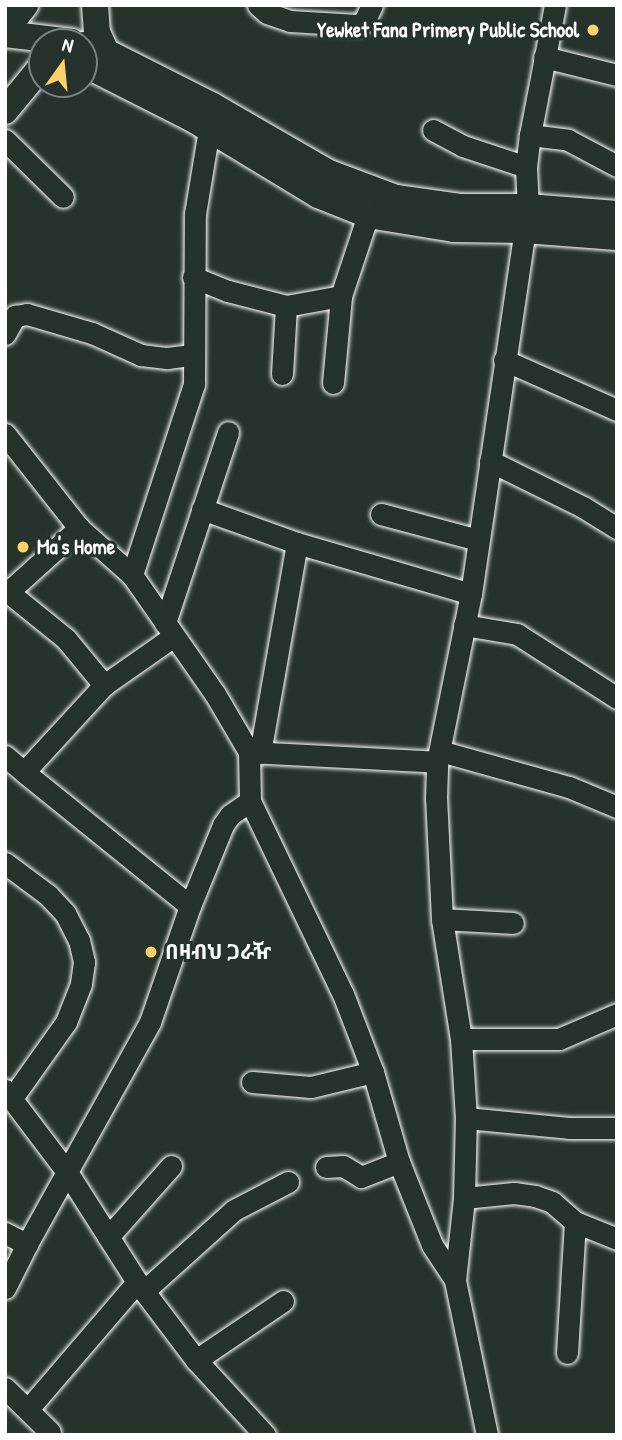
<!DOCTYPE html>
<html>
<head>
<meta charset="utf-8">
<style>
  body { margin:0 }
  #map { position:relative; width:622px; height:1440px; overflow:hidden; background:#26332d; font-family:"Patrick Hand","Noto Sans Ethiopic",sans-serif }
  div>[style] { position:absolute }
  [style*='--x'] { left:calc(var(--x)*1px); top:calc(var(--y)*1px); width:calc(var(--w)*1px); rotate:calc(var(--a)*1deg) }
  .roads { filter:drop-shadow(0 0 2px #fff) drop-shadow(0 0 2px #fff) }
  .minor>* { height:21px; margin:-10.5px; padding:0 10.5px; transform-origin:10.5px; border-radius:10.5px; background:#26332d }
  .major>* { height:26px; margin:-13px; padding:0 13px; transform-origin:13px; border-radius:13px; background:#26332d }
  .dots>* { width:19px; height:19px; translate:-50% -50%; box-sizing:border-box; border:4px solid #26332d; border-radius:50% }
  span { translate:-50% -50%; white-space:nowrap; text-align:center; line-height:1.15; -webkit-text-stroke:6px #26332d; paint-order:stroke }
  .poi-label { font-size:21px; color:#fff; font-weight:700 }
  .right { translate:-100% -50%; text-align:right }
  .left { translate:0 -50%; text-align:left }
  .frame { position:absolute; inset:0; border:7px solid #fff; pointer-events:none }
  .north { position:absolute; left:28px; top:28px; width:70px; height:70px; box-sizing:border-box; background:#26332d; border:2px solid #7d8581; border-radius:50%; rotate:15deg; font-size:19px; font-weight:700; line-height:28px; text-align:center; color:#fff }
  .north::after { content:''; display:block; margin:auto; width:24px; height:32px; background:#ffd166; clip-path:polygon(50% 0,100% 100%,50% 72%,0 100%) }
</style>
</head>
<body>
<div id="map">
  <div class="roads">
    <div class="minor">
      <div style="--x:258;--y:5;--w:12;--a:42"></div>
      <div style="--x:267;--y:13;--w:24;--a:19"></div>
      <div style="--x:290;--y:21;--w:67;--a:3.4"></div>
      <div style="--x:357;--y:25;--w:8;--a:-23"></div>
      <div style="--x:364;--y:22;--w:19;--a:-65"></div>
      <div style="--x:544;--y:57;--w:75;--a:13.9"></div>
      <div style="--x:433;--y:130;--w:34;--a:28"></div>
      <div style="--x:463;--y:146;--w:66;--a:18.4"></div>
      <div style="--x:530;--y:135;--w:38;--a:7"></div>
      <div style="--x:568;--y:140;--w:55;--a:28"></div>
      <div style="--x:5;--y:140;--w:81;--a:44.5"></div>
      <div style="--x:193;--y:277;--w:38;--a:22"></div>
      <div style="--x:228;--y:291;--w:60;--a:14.5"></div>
      <div style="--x:286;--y:306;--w:56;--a:-10.3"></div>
      <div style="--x:5;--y:334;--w:21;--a:-61"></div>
      <div style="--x:15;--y:316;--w:12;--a:-9"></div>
      <div style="--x:27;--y:314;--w:68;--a:16.3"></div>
      <div style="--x:92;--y:333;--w:54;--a:24.2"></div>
      <div style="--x:141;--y:355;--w:26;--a:7"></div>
      <div style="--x:167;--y:358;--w:25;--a:-7"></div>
      <div style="--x:504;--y:360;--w:124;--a:23.9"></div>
      <div style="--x:282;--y:374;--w:68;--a:-86.6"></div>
      <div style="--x:333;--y:383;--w:87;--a:-84.7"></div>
      <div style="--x:341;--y:296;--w:85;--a:-71.6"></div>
      <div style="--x:5;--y:434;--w:120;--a:51.8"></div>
      <div style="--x:79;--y:528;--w:71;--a:41.6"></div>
      <div style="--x:132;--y:575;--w:145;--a:55.1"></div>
      <div style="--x:215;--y:694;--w:67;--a:59.6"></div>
      <div style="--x:249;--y:752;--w:49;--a:88.8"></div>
      <div style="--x:250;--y:801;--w:214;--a:64.3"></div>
      <div style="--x:343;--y:994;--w:84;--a:69"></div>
      <div style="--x:373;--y:1072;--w:94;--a:73.9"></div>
      <div style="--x:399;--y:1162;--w:89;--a:68.3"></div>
      <div style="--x:432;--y:1245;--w:42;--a:56.7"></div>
      <div style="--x:490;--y:461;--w:104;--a:26.3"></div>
      <div style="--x:583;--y:507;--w:40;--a:32"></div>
      <div style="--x:202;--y:509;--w:101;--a:19.7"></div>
      <div style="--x:381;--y:514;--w:100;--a:15"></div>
      <div style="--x:132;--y:575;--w:201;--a:-72"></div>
      <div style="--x:194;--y:384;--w:170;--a:-89.7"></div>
      <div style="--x:195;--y:214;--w:86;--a:-80.6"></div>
      <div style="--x:8;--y:592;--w:96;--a:-42"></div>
      <div style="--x:5;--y:594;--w:4;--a:-34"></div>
      <div style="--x:8;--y:592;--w:75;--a:39"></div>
      <div style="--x:66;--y:639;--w:60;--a:50.4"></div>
      <div style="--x:104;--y:685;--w:85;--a:-35"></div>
      <div style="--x:165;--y:623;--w:201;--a:-71.7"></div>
      <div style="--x:464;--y:625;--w:54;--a:9.6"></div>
      <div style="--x:517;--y:634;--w:119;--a:32.6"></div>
      <div style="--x:104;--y:685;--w:118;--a:132.6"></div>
      <div style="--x:24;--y:772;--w:213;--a:38.9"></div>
      <div style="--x:440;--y:751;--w:134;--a:15.6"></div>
      <div style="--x:569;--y:787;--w:52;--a:22.6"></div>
      <div style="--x:249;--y:752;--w:188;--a:3"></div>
      <div style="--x:260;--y:753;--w:213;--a:-80"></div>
      <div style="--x:297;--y:543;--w:181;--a:16.3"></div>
      <div style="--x:5;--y:756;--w:25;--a:40"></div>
      <div style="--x:5;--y:863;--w:54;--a:36.7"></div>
      <div style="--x:48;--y:895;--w:25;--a:47"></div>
      <div style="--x:65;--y:913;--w:30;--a:63"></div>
      <div style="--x:79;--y:940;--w:23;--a:77"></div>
      <div style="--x:84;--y:962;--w:22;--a:98"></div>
      <div style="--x:81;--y:984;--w:41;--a:111.5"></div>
      <div style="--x:66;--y:1022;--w:93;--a:125.4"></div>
      <div style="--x:442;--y:919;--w:71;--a:3.2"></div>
      <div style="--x:461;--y:1039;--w:98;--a:0"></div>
      <div style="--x:559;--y:1039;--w:63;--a:-23.3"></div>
      <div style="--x:252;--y:1082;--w:59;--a:4.8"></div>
      <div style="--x:311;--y:1087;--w:64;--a:-13.6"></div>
      <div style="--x:5;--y:1090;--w:103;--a:52.9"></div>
      <div style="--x:67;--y:1172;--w:130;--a:57.5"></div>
      <div style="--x:137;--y:1282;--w:98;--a:52.9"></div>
      <div style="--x:196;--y:1360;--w:102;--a:47.4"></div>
      <div style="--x:466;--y:1118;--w:103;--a:5.5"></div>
      <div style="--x:569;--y:1128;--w:48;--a:0"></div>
      <div style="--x:326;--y:1167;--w:17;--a:-3"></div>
      <div style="--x:343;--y:1166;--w:21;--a:31"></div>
      <div style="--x:361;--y:1177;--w:41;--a:-21.5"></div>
      <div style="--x:464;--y:1198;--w:50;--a:-5.7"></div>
      <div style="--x:514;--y:1193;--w:21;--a:8"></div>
      <div style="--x:535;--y:1196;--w:18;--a:19"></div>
      <div style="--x:552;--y:1202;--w:30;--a:41"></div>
      <div style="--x:575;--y:1222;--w:45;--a:22"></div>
      <div style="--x:5;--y:1233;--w:25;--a:27"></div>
      <div style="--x:27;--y:1244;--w:254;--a:-61"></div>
      <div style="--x:150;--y:1022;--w:123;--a:-71"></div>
      <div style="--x:190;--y:906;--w:87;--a:-67.8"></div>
      <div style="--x:223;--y:825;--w:12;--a:-55"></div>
      <div style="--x:230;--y:815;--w:24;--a:-35"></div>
      <div style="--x:108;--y:1237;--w:95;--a:-48.4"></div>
      <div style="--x:5;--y:1288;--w:49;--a:-63.4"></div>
      <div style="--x:144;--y:1291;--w:121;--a:-42"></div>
      <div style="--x:234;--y:1210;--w:61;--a:-27.4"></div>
      <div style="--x:567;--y:1353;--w:131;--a:-86.5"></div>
      <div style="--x:196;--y:1360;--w:105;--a:-34.1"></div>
      <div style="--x:5;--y:1388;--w:63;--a:44.4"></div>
      <div style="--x:29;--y:1408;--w:166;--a:-49.4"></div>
      <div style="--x:487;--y:1435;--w:158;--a:-101.7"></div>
      <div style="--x:455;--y:1280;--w:82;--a:-83.7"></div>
      <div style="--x:464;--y:1198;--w:80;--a:-88.6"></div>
      <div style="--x:466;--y:1118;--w:79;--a:-93.6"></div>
      <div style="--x:461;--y:1039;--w:121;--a:-99"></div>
      <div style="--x:442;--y:919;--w:121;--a:-92.8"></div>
      <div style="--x:436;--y:798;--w:36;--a:-88"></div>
      <div style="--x:437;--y:762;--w:171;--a:-78.6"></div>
      <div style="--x:471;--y:594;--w:391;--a:-81.6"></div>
      <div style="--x:528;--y:207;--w:40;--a:-92.9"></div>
      <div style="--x:526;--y:167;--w:32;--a:-83"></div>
      <div style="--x:530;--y:135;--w:132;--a:-79.1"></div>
    </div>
    <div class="major">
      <div style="--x:95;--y:5;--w:27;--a:86"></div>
      <div style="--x:97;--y:32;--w:22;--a:66"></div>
      <div style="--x:5;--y:30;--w:32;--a:-51"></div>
      <div style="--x:5;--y:34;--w:67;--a:6.8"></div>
      <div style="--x:84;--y:45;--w:23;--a:18"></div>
      <div style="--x:106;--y:52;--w:118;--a:26.8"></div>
      <div style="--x:211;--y:105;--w:136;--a:30"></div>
      <div style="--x:329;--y:173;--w:72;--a:20.5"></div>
      <div style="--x:396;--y:198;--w:66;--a:7.9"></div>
      <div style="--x:461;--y:207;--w:67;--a:0"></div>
      <div style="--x:528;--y:207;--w:89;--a:4.5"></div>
      <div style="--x:84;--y:64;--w:120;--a:26.8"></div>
      <div style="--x:191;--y:118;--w:149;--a:31.2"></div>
      <div style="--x:318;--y:195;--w:54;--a:21.8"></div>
      <div style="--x:368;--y:215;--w:87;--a:9.2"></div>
      <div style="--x:454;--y:229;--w:70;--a:0.8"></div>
      <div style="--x:524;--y:230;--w:93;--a:4.3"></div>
      <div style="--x:5;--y:111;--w:58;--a:-50.6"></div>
    </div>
  </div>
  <div class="dots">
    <div style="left:593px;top:30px;background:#ffd166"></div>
    <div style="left:23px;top:547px;background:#ffd166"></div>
    <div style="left:151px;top:952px;background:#ffd166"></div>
  </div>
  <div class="poi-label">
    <span class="right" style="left:579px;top:30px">Yewket Fana Primery Public School</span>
    <span class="left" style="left:37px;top:547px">Ma's Home</span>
    <span class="left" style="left:165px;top:952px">በዛብህ ጋራዥ</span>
  </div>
  <div class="frame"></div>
  <div class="north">N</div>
</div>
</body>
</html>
